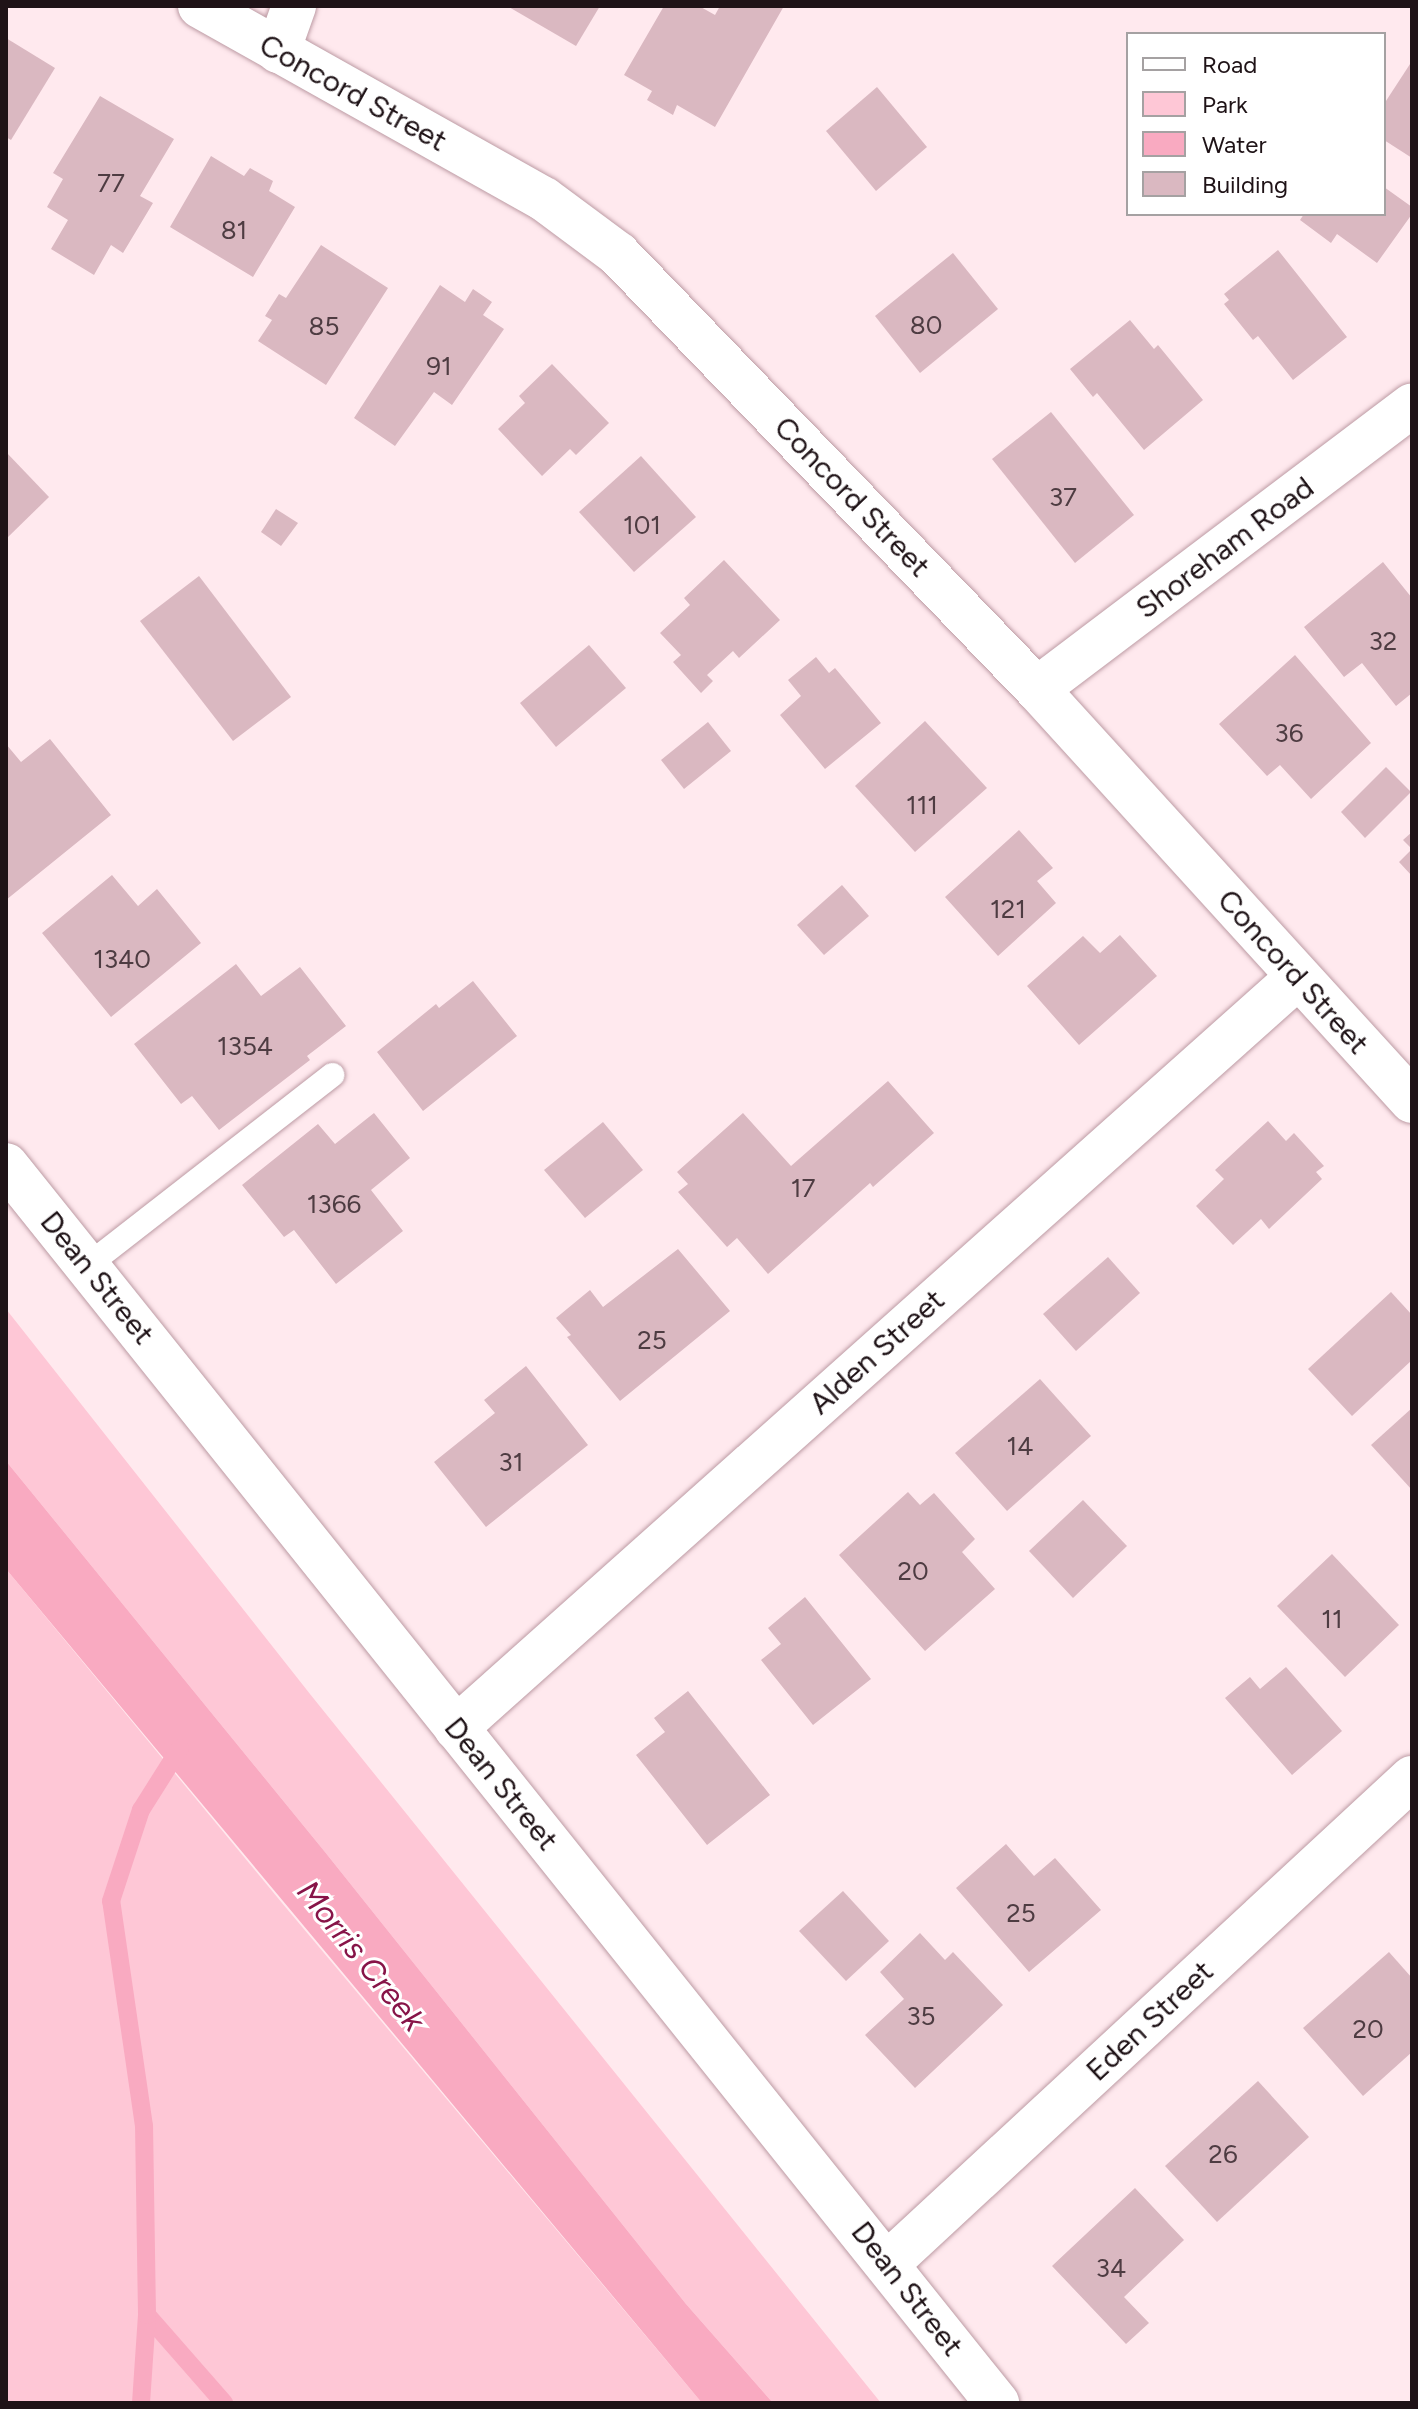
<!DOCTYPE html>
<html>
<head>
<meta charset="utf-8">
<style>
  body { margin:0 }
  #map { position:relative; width:1418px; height:2409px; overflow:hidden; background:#ffe9ee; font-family:Figtree,sans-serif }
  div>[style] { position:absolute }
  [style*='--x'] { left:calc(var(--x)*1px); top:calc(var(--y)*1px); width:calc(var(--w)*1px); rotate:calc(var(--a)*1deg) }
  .green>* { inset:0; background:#fec7d6 }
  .water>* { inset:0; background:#f9aac1 }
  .stream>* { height:18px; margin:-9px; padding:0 9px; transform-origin:9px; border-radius:9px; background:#f9aac1 }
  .building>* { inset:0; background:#dab8c1 }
  .roads { filter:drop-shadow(0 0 2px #bd9ba4) drop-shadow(0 0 2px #bd9ba4) }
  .lane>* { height:24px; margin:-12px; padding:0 12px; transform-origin:12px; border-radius:12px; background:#fff }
  .street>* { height:44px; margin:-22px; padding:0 22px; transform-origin:22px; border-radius:22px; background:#fff }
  span { translate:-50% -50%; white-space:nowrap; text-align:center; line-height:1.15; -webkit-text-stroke:6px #fff; paint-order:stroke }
  .number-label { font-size:26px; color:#4e3c42 }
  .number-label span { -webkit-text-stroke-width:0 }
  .street-label { font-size:30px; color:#1f1317 }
  .water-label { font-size:32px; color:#871448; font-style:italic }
  .frame { position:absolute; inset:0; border:8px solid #1f1317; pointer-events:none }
  .legend { position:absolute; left:1126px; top:32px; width:260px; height:184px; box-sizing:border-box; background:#fff; border:2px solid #a5a1a2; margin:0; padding:10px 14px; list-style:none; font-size:24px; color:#1f1317 }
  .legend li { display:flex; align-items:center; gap:16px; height:40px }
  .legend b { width:40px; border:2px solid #a5a1a2 }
</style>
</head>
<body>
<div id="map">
  <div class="green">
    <div style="clip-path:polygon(6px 1309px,310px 1694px,881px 2403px,773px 2403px,686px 2304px,325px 1852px,6px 1461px)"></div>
    <div style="clip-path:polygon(6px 1569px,282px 1903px,702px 2403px,6px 2403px)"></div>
  </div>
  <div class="water">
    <div style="clip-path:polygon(6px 1461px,325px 1852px,686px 2304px,773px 2403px,702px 2403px,6px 1569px)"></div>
  </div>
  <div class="stream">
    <div style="--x:147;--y:2315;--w:117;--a:48.8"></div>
    <div style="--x:141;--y:2403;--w:88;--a:-86.1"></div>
    <div style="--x:147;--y:2315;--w:189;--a:-90.9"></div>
    <div style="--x:144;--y:2126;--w:227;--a:-98.3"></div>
    <div style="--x:111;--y:1901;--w:96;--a:-71.8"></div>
    <div style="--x:141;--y:1810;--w:73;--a:-57.8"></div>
  </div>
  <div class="building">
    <div style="clip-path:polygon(507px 6px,600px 6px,576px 46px)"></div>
    <div style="clip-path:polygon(664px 6px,699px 6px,715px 15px,720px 6px,784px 6px,715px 127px,677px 105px,673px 115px,647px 100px,652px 91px,624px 75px)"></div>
    <div style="clip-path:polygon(6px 38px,55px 68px,11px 140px,6px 137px)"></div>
    <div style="clip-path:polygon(1412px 61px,1412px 158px,1384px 140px,1384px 104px)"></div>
    <div style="clip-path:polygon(877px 87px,927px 147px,876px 191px,826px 131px)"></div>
    <div style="clip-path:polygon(100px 96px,174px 139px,140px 196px,153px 203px,123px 253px,111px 245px,94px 275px,51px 249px,68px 220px,47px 207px,63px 179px,53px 173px)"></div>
    <div style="clip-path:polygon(211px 156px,244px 176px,250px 168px,273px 181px,269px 191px,295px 207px,253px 277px,170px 227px)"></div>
    <div style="clip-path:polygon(1384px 187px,1412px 207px,1412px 214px,1377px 263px,1337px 234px,1331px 243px,1300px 220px,1304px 214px,1384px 214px)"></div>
    <div style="clip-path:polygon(321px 245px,388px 288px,326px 385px,258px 341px,272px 320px,265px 316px,279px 294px,286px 298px)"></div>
    <div style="clip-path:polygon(1278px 250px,1347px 337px,1293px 380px,1258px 336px,1253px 340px,1224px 304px,1229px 300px,1224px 294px)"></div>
    <div style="clip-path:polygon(953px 253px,998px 309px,920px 373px,875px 316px)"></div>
    <div style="clip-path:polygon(440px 285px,465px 302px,473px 289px,492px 302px,483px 315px,504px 329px,452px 405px,434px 392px,395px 446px,354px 418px)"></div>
    <div style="clip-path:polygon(1130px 320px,1154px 349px,1158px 345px,1203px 400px,1144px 450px,1097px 393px,1093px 397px,1070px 369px)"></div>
    <div style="clip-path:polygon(552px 364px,609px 423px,576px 455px,570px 449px,542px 476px,498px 429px,525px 403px,519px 396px)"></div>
    <div style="clip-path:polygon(1051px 412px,1134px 515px,1075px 563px,992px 459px)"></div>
    <div style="clip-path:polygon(6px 452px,49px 497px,6px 539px)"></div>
    <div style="clip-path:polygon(641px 456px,696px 517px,634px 572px,579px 512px)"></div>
    <div style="clip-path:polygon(276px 509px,298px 523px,281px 546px,261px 532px)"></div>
    <div style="clip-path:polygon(724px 560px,780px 620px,739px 658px,733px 651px,707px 675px,713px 681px,701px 693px,673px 662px,681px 655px,660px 633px,690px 605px,684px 598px)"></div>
    <div style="clip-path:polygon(1383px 562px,1412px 598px,1412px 693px,1396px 706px,1362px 663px,1344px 677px,1304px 627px)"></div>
    <div style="clip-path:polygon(199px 576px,291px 697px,233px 741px,140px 621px)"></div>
    <div style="clip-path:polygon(589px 645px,626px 688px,556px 747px,520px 703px)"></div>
    <div style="clip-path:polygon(1295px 655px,1371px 743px,1311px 799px,1280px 765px,1267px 776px,1219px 724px)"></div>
    <div style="clip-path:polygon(816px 657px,829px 673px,835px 668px,881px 723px,825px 769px,780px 715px,801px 696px,788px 680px)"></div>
    <div style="clip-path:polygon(925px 721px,987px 788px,915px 852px,855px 786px)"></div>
    <div style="clip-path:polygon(708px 722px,731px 751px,684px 789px,661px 760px)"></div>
    <div style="clip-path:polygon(50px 739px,111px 815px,6px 900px,6px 744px,21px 762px)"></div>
    <div style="clip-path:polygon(1386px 767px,1411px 792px,1365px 838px,1341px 812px)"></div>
    <div style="clip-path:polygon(1019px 830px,1053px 868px,1037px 881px,1056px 903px,998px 956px,945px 897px)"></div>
    <div style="clip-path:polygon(1412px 832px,1412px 876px,1399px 862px,1412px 849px,1403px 840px)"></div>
    <div style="clip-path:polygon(112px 875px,138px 906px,157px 889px,201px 943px,111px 1017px,42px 933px)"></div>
    <div style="clip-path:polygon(842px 885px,869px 916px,824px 955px,797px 925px)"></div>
    <div style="clip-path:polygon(1120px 935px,1157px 976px,1079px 1045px,1027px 986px,1083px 936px,1100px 953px)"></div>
    <div style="clip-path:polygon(236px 964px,261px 996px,300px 967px,346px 1026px,307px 1056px,310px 1060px,219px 1130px,192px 1096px,181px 1104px,134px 1044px)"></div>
    <div style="clip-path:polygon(473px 981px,517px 1036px,423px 1111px,377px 1052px,436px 1004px,439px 1008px)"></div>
    <div style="clip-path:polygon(888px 1081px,934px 1133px,873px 1187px,870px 1183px,768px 1274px,737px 1238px,727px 1247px,678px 1192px,688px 1184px,677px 1172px,743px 1113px,791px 1166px)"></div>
    <div style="clip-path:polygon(374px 1113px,410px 1158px,371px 1190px,403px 1231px,336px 1284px,294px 1230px,284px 1237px,242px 1185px,318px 1124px,335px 1144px)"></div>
    <div style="clip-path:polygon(1268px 1121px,1286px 1141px,1294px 1133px,1324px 1166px,1316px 1172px,1322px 1179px,1269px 1229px,1261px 1219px,1233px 1245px,1196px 1206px,1224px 1179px,1215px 1170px)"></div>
    <div style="clip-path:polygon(603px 1122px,643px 1170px,585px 1218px,544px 1170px)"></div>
    <div style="clip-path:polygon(678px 1249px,730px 1311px,620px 1401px,567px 1337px,571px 1335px,556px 1318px,590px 1290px,603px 1307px)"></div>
    <div style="clip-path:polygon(1108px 1257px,1140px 1293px,1076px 1351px,1043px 1314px)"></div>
    <div style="clip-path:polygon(1391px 1292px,1412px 1315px,1412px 1360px,1352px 1416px,1308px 1369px)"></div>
    <div style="clip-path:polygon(526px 1366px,588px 1445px,486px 1527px,434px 1462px,495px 1413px,484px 1400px)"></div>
    <div style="clip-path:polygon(1040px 1379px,1091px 1436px,1007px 1511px,955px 1453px)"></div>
    <div style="clip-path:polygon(1412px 1408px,1412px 1490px,1371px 1445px)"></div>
    <div style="clip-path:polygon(908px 1492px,920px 1505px,934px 1493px,975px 1539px,962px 1552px,995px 1589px,925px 1651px,839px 1555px)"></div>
    <div style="clip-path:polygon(1083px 1500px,1127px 1546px,1073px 1598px,1029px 1551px)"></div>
    <div style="clip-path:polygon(1332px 1554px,1399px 1625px,1345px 1677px,1277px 1606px)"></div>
    <div style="clip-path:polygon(805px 1597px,871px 1679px,813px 1725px,761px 1660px,781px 1644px,768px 1628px)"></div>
    <div style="clip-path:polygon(1286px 1667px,1342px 1731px,1292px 1775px,1225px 1698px,1250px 1677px,1260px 1689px)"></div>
    <div style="clip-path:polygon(688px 1691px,770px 1795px,707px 1845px,636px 1755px,665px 1732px,654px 1718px)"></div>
    <div style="clip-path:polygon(1006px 1844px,1034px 1876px,1055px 1858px,1101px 1910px,1029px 1972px,956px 1888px)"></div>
    <div style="clip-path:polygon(843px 1891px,889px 1941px,846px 1981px,799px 1931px)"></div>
    <div style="clip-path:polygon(920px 1933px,945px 1960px,953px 1952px,1003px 2005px,915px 2088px,865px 2035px,904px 1999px,880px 1972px)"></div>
    <div style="clip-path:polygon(1389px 1952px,1412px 1978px,1412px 2052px,1363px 2096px,1303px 2028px)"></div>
    <div style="clip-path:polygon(1258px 2081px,1309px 2137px,1217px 2222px,1165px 2166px)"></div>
    <div style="clip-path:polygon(1135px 2188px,1184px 2240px,1124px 2297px,1149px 2323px,1126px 2344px,1052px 2266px)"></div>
  </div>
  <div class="roads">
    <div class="lane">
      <div style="--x:87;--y:1266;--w:311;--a:-37.9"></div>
    </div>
    <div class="street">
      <div style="--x:200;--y:6;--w:394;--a:29.3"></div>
      <div style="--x:544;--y:199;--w:92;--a:36.6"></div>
      <div style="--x:618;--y:254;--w:604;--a:46.07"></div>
      <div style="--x:1037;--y:689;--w:557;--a:47.69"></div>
      <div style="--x:278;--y:51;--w:48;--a:-70.4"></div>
      <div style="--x:1037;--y:689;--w:470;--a:-37.1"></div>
      <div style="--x:6;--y:1165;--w:1586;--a:51.32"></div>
      <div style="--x:456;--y:1728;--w:1128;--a:-41.73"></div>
      <div style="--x:888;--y:2263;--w:714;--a:-42.79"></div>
    </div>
  </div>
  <div class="number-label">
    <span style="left:111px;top:184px">77</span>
    <span style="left:234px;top:231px">81</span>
    <span style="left:926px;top:326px">80</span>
    <span style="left:324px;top:327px">85</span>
    <span style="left:439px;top:367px">91</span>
    <span style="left:1063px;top:498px">37</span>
    <span style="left:642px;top:526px">101</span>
    <span style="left:1383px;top:642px">32</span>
    <span style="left:1289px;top:734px">36</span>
    <span style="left:922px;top:806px">111</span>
    <span style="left:1008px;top:910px">121</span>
    <span style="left:122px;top:960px">1340</span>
    <span style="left:245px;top:1047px">1354</span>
    <span style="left:803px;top:1189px">17</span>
    <span style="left:334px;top:1205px">1366</span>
    <span style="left:652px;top:1341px">25</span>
    <span style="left:1020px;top:1447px">14</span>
    <span style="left:511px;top:1463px">31</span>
    <span style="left:913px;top:1572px">20</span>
    <span style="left:1332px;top:1620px">11</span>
    <span style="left:1021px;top:1914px">25</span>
    <span style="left:921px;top:2017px">35</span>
    <span style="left:1368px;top:2030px">20</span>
    <span style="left:1223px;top:2155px">26</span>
    <span style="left:1111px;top:2269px">34</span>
  </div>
  <div class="street-label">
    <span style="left:353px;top:93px;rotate:29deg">Concord Street</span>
    <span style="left:852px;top:497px;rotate:46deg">Concord Street</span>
    <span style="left:1225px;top:548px;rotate:-37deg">Shoreham Road</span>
    <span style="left:1293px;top:972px;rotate:48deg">Concord Street</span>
    <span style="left:97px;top:1278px;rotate:51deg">Dean Street</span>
    <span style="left:877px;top:1352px;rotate:-42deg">Alden Street</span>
    <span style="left:501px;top:1784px;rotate:51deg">Dean Street</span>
    <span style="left:1150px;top:2021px;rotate:-43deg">Eden Street</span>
    <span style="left:907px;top:2289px;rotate:52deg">Dean Street</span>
  </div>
  <div class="water-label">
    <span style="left:361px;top:1956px;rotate:51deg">Morris Creek</span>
  </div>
  <div class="frame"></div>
  <ul class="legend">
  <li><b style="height:10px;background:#fff"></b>Road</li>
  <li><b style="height:22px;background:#fec7d6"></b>Park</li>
  <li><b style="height:22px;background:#f9aac1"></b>Water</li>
  <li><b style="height:22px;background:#dab8c1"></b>Building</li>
  </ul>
</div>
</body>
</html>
